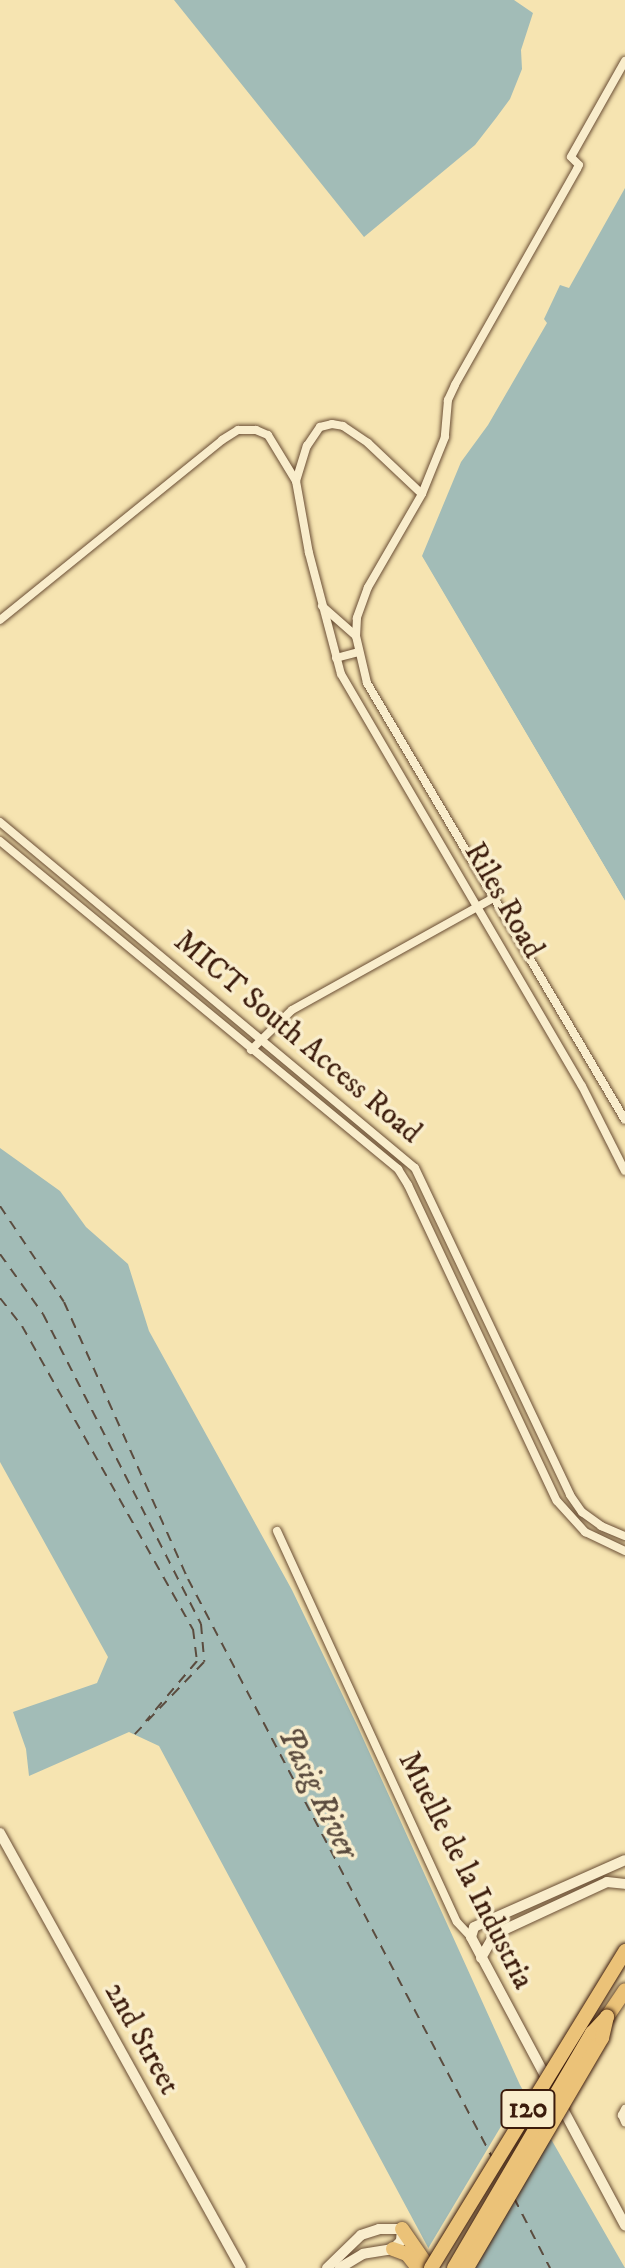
<!DOCTYPE html>
<html>
<head>
<meta charset="utf-8">
<style>
  body { margin:0 }
  #map { position:relative; width:625px; height:2268px; overflow:hidden; background:#f6e4b1; font-family:"IM FELL DW Pica",serif }
  div>[style] { position:absolute }
  [style*='--x'] { left:calc(var(--x)*1px); top:calc(var(--y)*1px); width:calc(var(--w)*1px); rotate:calc(var(--a)*1deg) }
  .water>* { inset:0; background:#a2bcb7 }
  .pier>* { inset:0; background:#f6e4b1 }
  .ferry>* { height:2px; margin-top:-1px; transform-origin:0; background:repeating-linear-gradient(90deg,#5b4c3f 0 10px,transparent 0 18px) }
  .roads { filter:drop-shadow(0 0 2px #6a4e35) drop-shadow(0 0 2px #6a4e35) }
  .minor>* { height:8px; margin:-4px; padding:0 4px; transform-origin:4px; border-radius:4px; background:#f9edcc }
  .tertiary>* { height:10px; margin:-5px; padding:0 5px; transform-origin:5px; border-radius:5px; background:#f9edcc }
  .trunk>* { height:14px; margin:-7px; padding:0 7px; transform-origin:7px; border-radius:7px; background:#ebc278 }
  .bridges { filter:drop-shadow(0 0 2px #3c1c0c) drop-shadow(0 0 2px #3c1c0c) }
  .trunk-bridge>* { height:14px; margin:-7px; padding:0 7px; transform-origin:7px; border-radius:7px; background:#ebc278 }
  span { translate:-50% -50%; white-space:nowrap; text-align:center; line-height:1.15; -webkit-text-stroke:7px #f9edcc; paint-order:stroke }
  .shield-label span { padding:2px 6px; background:#f9edcc; border:2px solid; border-radius:6px; -webkit-text-stroke-width:0 }
  .shield-label { font-size:28px; color:#3c1c0c; font-weight:700 }
  .street-label { font-size:30px; color:#3c1c0c }
  .water-label { font-size:32px; color:#5b4c3f; font-style:italic }
</style>
</head>
<body>
<div id="map">
  <div class="water">
    <div style="clip-path:polygon(174px 0,514px 0,533px 13px,521px 50px,522px 69px,510px 99px,496px 118px,475px 145px,364px 237px)"></div>
    <div style="clip-path:polygon(625px 188px,625px 901px,422px 556px,461px 462px,488px 425px,547px 323px,544px 319px,560px 285px,569px 288px)"></div>
    <div style="clip-path:polygon(0 1148px,60px 1191px,86px 1227px,128px 1264px,149px 1331px,292px 1590px,357px 1725px,520px 2085px,625px 2268px,439px 2268px,159px 1746px,129px 1732px,29px 1776px,26px 1749px,13px 1712px,97px 1683px,108px 1657px,0 1462px)"></div>
  </div>
  <div class="pier">
    <div style="clip-path:polygon(419px 552px,625px 901px,625px 905px,546px 777px,418px 558px)"></div>
    <div style="clip-path:polygon(525px 2086px,553px 2133px,472px 2268px,434px 2268px,426px 2252px)"></div>
  </div>
  <div class="ferry">
    <div style="--x:0;--y:1206;--w:115;--a:56.3"></div>
    <div style="--x:64;--y:1302;--w:303;--a:65.9"></div>
    <div style="--x:188;--y:1579;--w:653;--a:62.26"></div>
    <div style="--x:0;--y:1254;--w:74;--a:54.4"></div>
    <div style="--x:43;--y:1314;--w:348;--a:63"></div>
    <div style="--x:201;--y:1624;--w:38;--a:85"></div>
    <div style="--x:204;--y:1662;--w:100;--a:133.8"></div>
    <div style="--x:0;--y:1298;--w:36;--a:52"></div>
    <div style="--x:22;--y:1326;--w:348;--a:60.6"></div>
    <div style="--x:193;--y:1629;--w:32;--a:83"></div>
    <div style="--x:197;--y:1661;--w:79;--a:130.4"></div>
    <div style="--x:514;--y:2198;--w:79;--a:62.8"></div>
  </div>
  <div class="roads">
    <div class="minor">
      <div style="--x:625;--y:61;--w:110;--a:119.4"></div>
      <div style="--x:571;--y:157;--w:11;--a:45"></div>
      <div style="--x:579;--y:165;--w:4;--a:117"></div>
      <div style="--x:577;--y:169;--w:248;--a:119.5"></div>
      <div style="--x:455;--y:385;--w:17;--a:115"></div>
      <div style="--x:448;--y:400;--w:37;--a:95"></div>
      <div style="--x:445;--y:437;--w:61;--a:112"></div>
      <div style="--x:422;--y:494;--w:108;--a:120.1"></div>
      <div style="--x:368;--y:587;--w:33;--a:110"></div>
      <div style="--x:357;--y:618;--w:18;--a:93"></div>
      <div style="--x:356;--y:636;--w:48;--a:76.8"></div>
      <div style="--x:367;--y:683;--w:507;--a:59.44"></div>
      <div style="--x:296;--y:481;--w:37;--a:-73"></div>
      <div style="--x:307;--y:446;--w:23;--a:-56"></div>
      <div style="--x:320;--y:427;--w:12;--a:-14"></div>
      <div style="--x:332;--y:424;--w:11;--a:10"></div>
      <div style="--x:343;--y:426;--w:30;--a:34"></div>
      <div style="--x:368;--y:443;--w:74;--a:43.4"></div>
      <div style="--x:322;--y:606;--w:45;--a:41.4"></div>
      <div style="--x:0;--y:620;--w:286;--a:-39"></div>
      <div style="--x:222;--y:440;--w:19;--a:-32"></div>
      <div style="--x:238;--y:430;--w:18;--a:0"></div>
      <div style="--x:256;--y:430;--w:13;--a:23"></div>
      <div style="--x:268;--y:435;--w:54;--a:58.7"></div>
      <div style="--x:296;--y:481;--w:73;--a:79.8"></div>
      <div style="--x:309;--y:553;--w:125;--a:75.2"></div>
      <div style="--x:341;--y:674;--w:477;--a:59.7"></div>
      <div style="--x:582;--y:1086;--w:95;--a:63.2"></div>
      <div style="--x:336;--y:658;--w:23;--a:-15"></div>
      <div style="--x:0;--y:822;--w:540;--a:39.82"></div>
      <div style="--x:415;--y:1168;--w:362;--a:64.6"></div>
      <div style="--x:570;--y:1495;--w:21;--a:55"></div>
      <div style="--x:582;--y:1512;--w:24;--a:36"></div>
      <div style="--x:601;--y:1526;--w:26;--a:23"></div>
      <div style="--x:0;--y:841;--w:516;--a:39.49"></div>
      <div style="--x:398;--y:1169;--w:19;--a:58"></div>
      <div style="--x:408;--y:1185;--w:349;--a:64.8"></div>
      <div style="--x:557;--y:1501;--w:42;--a:47.9"></div>
      <div style="--x:585;--y:1532;--w:44;--a:25.4"></div>
      <div style="--x:251;--y:1050;--w:57;--a:-44.3"></div>
      <div style="--x:292;--y:1010;--w:230;--a:-29.1"></div>
      <div style="--x:277;--y:1531;--w:430;--a:65.3"></div>
      <div style="--x:457;--y:1922;--w:21;--a:47"></div>
      <div style="--x:625;--y:2109;--w:7;--a:117"></div>
      <div style="--x:622;--y:2115;--w:8;--a:67"></div>
    </div>
    <div class="tertiary">
      <div style="--x:0;--y:1833;--w:497;--a:61"></div>
      <div style="--x:471;--y:1937;--w:327;--a:61.9"></div>
      <div style="--x:471;--y:1937;--w:10;--a:-73"></div>
      <div style="--x:474;--y:1927;--w:165;--a:-23.9"></div>
      <div style="--x:481;--y:1958;--w:28;--a:-60"></div>
      <div style="--x:495;--y:1934;--w:123;--a:-24.9"></div>
      <div style="--x:607;--y:1882;--w:18;--a:6"></div>
      <div style="--x:327;--y:2268;--w:47;--a:-44.1"></div>
      <div style="--x:361;--y:2235;--w:19;--a:-18"></div>
      <div style="--x:379;--y:2229;--w:23;--a:0"></div>
      <div style="--x:402;--y:2229;--w:12;--a:95"></div>
      <div style="--x:401;--y:2241;--w:11;--a:135"></div>
      <div style="--x:393;--y:2249;--w:30;--a:171"></div>
      <div style="--x:363;--y:2254;--w:27;--a:149"></div>
    </div>
    <div class="trunk">
      <div style="--x:607;--y:2017;--w:32;--a:-56"></div>
      <div style="--x:402;--y:2229;--w:47;--a:55.3"></div>
      <div style="--x:393;--y:2249;--w:15;--a:20"></div>
      <div style="--x:407;--y:2254;--w:18;--a:52"></div>
    </div>
  </div>
  <div class="bridges">
    <div class="trunk-bridge">
      <div style="--x:431;--y:2268;--w:372;--a:-58.5"></div>
      <div style="--x:454;--y:2268;--w:273;--a:-59.6"></div>
      <div style="--x:592;--y:2033;--w:22;--a:-47"></div>
      <div style="--x:467;--y:2268;--w:267;--a:-59.6"></div>
      <div style="--x:602;--y:2038;--w:22;--a:-77"></div>
    </div>
  </div>
  <div class="shield-label">
    <span style="left:528px;top:2109px">120</span>
  </div>
  <div class="street-label">
    <span style="left:503px;top:901px;rotate:60deg">Riles Road</span>
    <span style="left:297px;top:1038px;rotate:40deg">MICT South Access Road</span>
    <span style="left:465px;top:1871px;rotate:63deg">Muelle de la Industria</span>
    <span style="left:141px;top:2039px;rotate:61deg">2nd Street</span>
  </div>
  <div class="water-label">
    <span style="left:317px;top:1793px;rotate:64deg">Pasig River</span>
  </div>
</div>
</body>
</html>
